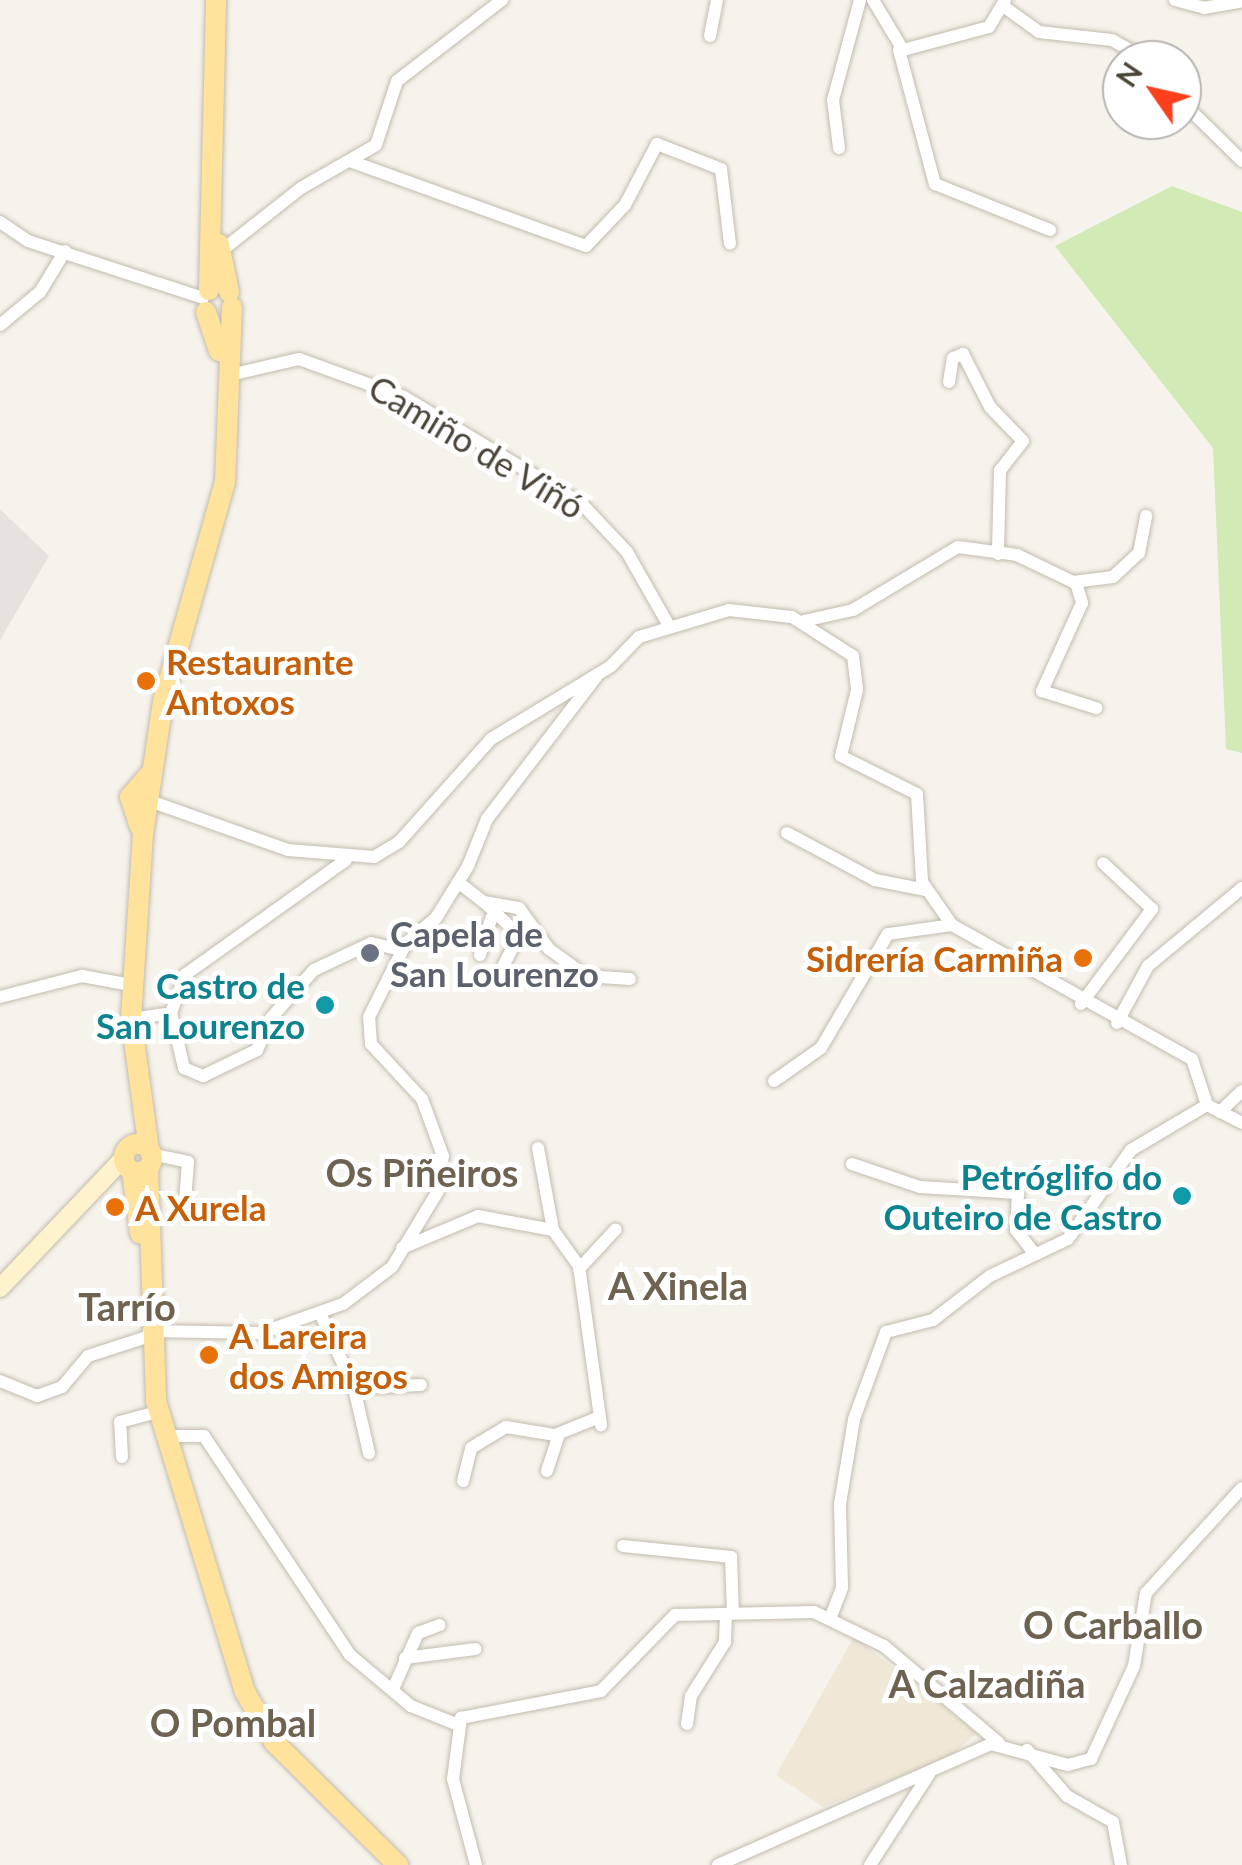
<!DOCTYPE html>
<html>
<head>
<meta charset="utf-8">
<style>
  body { margin:0 }
  #map { position:relative; width:1242px; height:1865px; overflow:hidden; background:#f6f3ec; font-family:Lato,sans-serif }
  div>[style] { position:absolute }
  [style*='--x'] { left:calc(var(--x)*1px); top:calc(var(--y)*1px); width:calc(var(--w)*1px); rotate:calc(var(--a)*1deg) }
  .industrial>* { inset:0; background:#e6e2dd }
  .education>* { inset:0; background:#efe8d6 }
  .green>* { inset:0; background:#d2eab5 }
  .roads { filter:drop-shadow(0 0 2px #c2bbae) drop-shadow(0 0 2px #c2bbae) }
  .street>* { height:12px; margin:-6px; padding:0 6px; transform-origin:6px; border-radius:6px; background:#fff }
  .secondary>* { height:18px; margin:-9px; padding:0 9px; transform-origin:9px; border-radius:9px; background:#fff3cd }
  .primary>* { height:20px; margin:-10px; padding:0 10px; transform-origin:10px; border-radius:10px; background:#ffe39c }
  .primary>.ring { margin:-10px; padding:0; box-sizing:content-box; background:none; border:20px solid #ffe39c; border-radius:50% }
  .dots>* { width:28px; height:28px; translate:-50% -50%; box-sizing:border-box; border:5px solid #fff; border-radius:50% }
  span { translate:-50% -50%; white-space:nowrap; text-align:center; line-height:1.15; -webkit-text-stroke:10px #fff; paint-order:stroke }
  .street-label { font-size:35px; color:#4b4439 }
  .food-label { font-size:35px; color:#c56008; font-weight:700 }
  .left { translate:0 -50%; text-align:left }
  .right { translate:-100% -50%; text-align:right }
  .worship-label { font-size:35px; color:#5b616d; font-weight:700 }
  .culture-label { font-size:35px; color:#0d838f; font-weight:700 }
  .neighbourhood-label { font-size:38px; color:#6e6250; font-weight:700 }
  .north { position:absolute; left:1102px; top:40px; width:100px; height:100px; box-sizing:border-box; background:#fff; border:2px solid #b7b4b0; border-radius:50%; rotate:304deg; font-size:28px; font-weight:700; line-height:40px; text-align:center; color:#4b4439 }
  .north::after { content:''; display:block; margin:auto; width:35px; height:45px; background:#fc3f1d; clip-path:polygon(50% 0,100% 100%,50% 72%,0 100%) }
</style>
</head>
<body>
<div id="map">
  <div class="industrial">
    <div style="clip-path:polygon(0 509px,49px 556px,0 640px)"></div>
  </div>
  <div class="education">
    <div style="clip-path:polygon(854px 1637px,977px 1733px,949px 1757px,823px 1807px,776px 1775px)"></div>
  </div>
  <div class="green">
    <div style="clip-path:polygon(1172px 186px,1242px 212px,1242px 753px,1226px 749px,1213px 448px,1055px 246px)"></div>
  </div>
  <div class="roads">
    <div class="street">
      <div style="--x:873;--y:0;--w:58;--a:59"></div>
      <div style="--x:903;--y:50;--w:89;--a:-15"></div>
      <div style="--x:989;--y:27;--w:31;--a:-59"></div>
      <div style="--x:1175;--y:0;--w:30;--a:15"></div>
      <div style="--x:1204;--y:8;--w:39;--a:-10"></div>
      <div style="--x:1003;--y:6;--w:44;--a:35.8"></div>
      <div style="--x:1039;--y:32;--w:73;--a:6.3"></div>
      <div style="--x:1112;--y:40;--w:41;--a:29.1"></div>
      <div style="--x:710;--y:36;--w:37;--a:-79"></div>
      <div style="--x:899;--y:50;--w:139;--a:75"></div>
      <div style="--x:935;--y:184;--w:124;--a:21.8"></div>
      <div style="--x:1182;--y:102;--w:84;--a:44.5"></div>
      <div style="--x:839;--y:148;--w:48;--a:-97.1"></div>
      <div style="--x:833;--y:100;--w:104;--a:-74.9"></div>
      <div style="--x:350;--y:161;--w:251;--a:19.8"></div>
      <div style="--x:586;--y:246;--w:57;--a:-46.4"></div>
      <div style="--x:625;--y:205;--w:69;--a:-62.3"></div>
      <div style="--x:657;--y:144;--w:69;--a:21.3"></div>
      <div style="--x:721;--y:169;--w:75;--a:83.1"></div>
      <div style="--x:0;--y:222;--w:34;--a:34"></div>
      <div style="--x:28;--y:241;--w:184;--a:18"></div>
      <div style="--x:220;--y:252;--w:103;--a:-38.3"></div>
      <div style="--x:301;--y:188;--w:86;--a:-29.8"></div>
      <div style="--x:376;--y:145;--w:67;--a:-71.8"></div>
      <div style="--x:397;--y:81;--w:133;--a:-37.6"></div>
      <div style="--x:0;--y:325;--w:52;--a:-39.5"></div>
      <div style="--x:40;--y:292;--w:48;--a:-58.6"></div>
      <div style="--x:230;--y:375;--w:71;--a:-13.1"></div>
      <div style="--x:299;--y:359;--w:112;--a:19.9"></div>
      <div style="--x:404;--y:397;--w:208;--a:31"></div>
      <div style="--x:582;--y:504;--w:66;--a:46.8"></div>
      <div style="--x:627;--y:552;--w:85;--a:60.4"></div>
      <div style="--x:949;--y:382;--w:24;--a:-81"></div>
      <div style="--x:953;--y:358;--w:11;--a:-22"></div>
      <div style="--x:963;--y:354;--w:59;--a:63"></div>
      <div style="--x:990;--y:407;--w:47;--a:45.9"></div>
      <div style="--x:1023;--y:441;--w:37;--a:128"></div>
      <div style="--x:1000;--y:470;--w:84;--a:91.4"></div>
      <div style="--x:1076;--y:583;--w:21;--a:73"></div>
      <div style="--x:1082;--y:603;--w:97;--a:114.4"></div>
      <div style="--x:1042;--y:691;--w:57;--a:17.5"></div>
      <div style="--x:804;--y:621;--w:50;--a:-12.7"></div>
      <div style="--x:853;--y:610;--w:122;--a:-31"></div>
      <div style="--x:958;--y:547;--w:60;--a:7.7"></div>
      <div style="--x:1017;--y:555;--w:62;--a:25.7"></div>
      <div style="--x:1073;--y:582;--w:40;--a:-7.1"></div>
      <div style="--x:1113;--y:577;--w:35;--a:-43"></div>
      <div style="--x:1139;--y:553;--w:38;--a:-79"></div>
      <div style="--x:147;--y:800;--w:150;--a:19.5"></div>
      <div style="--x:288;--y:850;--w:86;--a:4.7"></div>
      <div style="--x:374;--y:857;--w:29;--a:-31"></div>
      <div style="--x:399;--y:842;--w:138;--a:-48.2"></div>
      <div style="--x:491;--y:739;--w:140;--a:-31.3"></div>
      <div style="--x:611;--y:666;--w:40;--a:-46"></div>
      <div style="--x:639;--y:637;--w:94;--a:-16.7"></div>
      <div style="--x:729;--y:610;--w:63;--a:6.3"></div>
      <div style="--x:792;--y:617;--w:72;--a:32.6"></div>
      <div style="--x:853;--y:656;--w:34;--a:83"></div>
      <div style="--x:857;--y:690;--w:68;--a:103.6"></div>
      <div style="--x:841;--y:756;--w:85;--a:26.6"></div>
      <div style="--x:917;--y:794;--w:88;--a:86.7"></div>
      <div style="--x:922;--y:882;--w:52;--a:55.1"></div>
      <div style="--x:952;--y:925;--w:275;--a:29.2"></div>
      <div style="--x:1192;--y:1059;--w:48;--a:71.9"></div>
      <div style="--x:1207;--y:1105;--w:39;--a:27"></div>
      <div style="--x:787;--y:833;--w:100;--a:28.1"></div>
      <div style="--x:875;--y:880;--w:52;--a:11.1"></div>
      <div style="--x:346;--y:860;--w:198;--a:144.5"></div>
      <div style="--x:185;--y:975;--w:40;--a:110.2"></div>
      <div style="--x:171;--y:1013;--w:57;--a:76.7"></div>
      <div style="--x:184;--y:1068;--w:21;--a:23"></div>
      <div style="--x:203;--y:1076;--w:60;--a:-25.7"></div>
      <div style="--x:257;--y:1050;--w:35;--a:-66"></div>
      <div style="--x:271;--y:1018;--w:64;--a:-48.1"></div>
      <div style="--x:314;--y:970;--w:63;--a:-25.3"></div>
      <div style="--x:371;--y:943;--w:32;--a:13"></div>
      <div style="--x:458;--y:882;--w:33;--a:38"></div>
      <div style="--x:484;--y:902;--w:36;--a:10"></div>
      <div style="--x:519;--y:908;--w:51;--a:53.8"></div>
      <div style="--x:549;--y:949;--w:46;--a:36.1"></div>
      <div style="--x:586;--y:976;--w:44;--a:3.9"></div>
      <div style="--x:484;--y:902;--w:48;--a:43.3"></div>
      <div style="--x:519;--y:935;--w:35;--a:117"></div>
      <div style="--x:480;--y:955;--w:39;--a:-73"></div>
      <div style="--x:0;--y:997;--w:85;--a:-14.4"></div>
      <div style="--x:82;--y:976;--w:50;--a:10.4"></div>
      <div style="--x:1081;--y:1004;--w:119;--a:-53.2"></div>
      <div style="--x:1152;--y:909;--w:67;--a:-136.8"></div>
      <div style="--x:131;--y:1019;--w:40;--a:-8.5"></div>
      <div style="--x:1117;--y:1023;--w:65;--a:-61.5"></div>
      <div style="--x:1148;--y:966;--w:122;--a:-39.7"></div>
      <div style="--x:774;--y:1081;--w:57;--a:-35.1"></div>
      <div style="--x:821;--y:1048;--w:132;--a:-59.6"></div>
      <div style="--x:888;--y:934;--w:65;--a:-8"></div>
      <div style="--x:1220;--y:1112;--w:30;--a:-44"></div>
      <div style="--x:538;--y:1148;--w:83;--a:79.6"></div>
      <div style="--x:151;--y:1154;--w:38;--a:12"></div>
      <div style="--x:188;--y:1162;--w:52;--a:94.4"></div>
      <div style="--x:852;--y:1164;--w:72;--a:18.7"></div>
      <div style="--x:920;--y:1187;--w:98;--a:3.5"></div>
      <div style="--x:1018;--y:1193;--w:37;--a:93"></div>
      <div style="--x:1016;--y:1230;--w:28;--a:52"></div>
      <div style="--x:402;--y:1248;--w:82;--a:-22.8"></div>
      <div style="--x:478;--y:1216;--w:76;--a:10.6"></div>
      <div style="--x:553;--y:1230;--w:44;--a:54.2"></div>
      <div style="--x:579;--y:1266;--w:161;--a:82.1"></div>
      <div style="--x:579;--y:1269;--w:54;--a:-47.2"></div>
      <div style="--x:320;--y:1313;--w:82;--a:65.6"></div>
      <div style="--x:354;--y:1388;--w:67;--a:77"></div>
      <div style="--x:149;--y:1331;--w:112;--a:1"></div>
      <div style="--x:261;--y:1333;--w:87;--a:-19.5"></div>
      <div style="--x:343;--y:1304;--w:61;--a:-37.1"></div>
      <div style="--x:392;--y:1267;--w:89;--a:-58.8"></div>
      <div style="--x:438;--y:1191;--w:35;--a:-82"></div>
      <div style="--x:443;--y:1156;--w:61;--a:-110.2"></div>
      <div style="--x:422;--y:1099;--w:75;--a:-132.8"></div>
      <div style="--x:371;--y:1044;--w:27;--a:-94"></div>
      <div style="--x:369;--y:1017;--w:83;--a:-63.4"></div>
      <div style="--x:406;--y:943;--w:39;--a:-40"></div>
      <div style="--x:436;--y:918;--w:61;--a:-58.4"></div>
      <div style="--x:468;--y:866;--w:51;--a:-68"></div>
      <div style="--x:487;--y:819;--w:179;--a:-52.5"></div>
      <div style="--x:0;--y:1381;--w:40;--a:22"></div>
      <div style="--x:37;--y:1396;--w:27;--a:-20"></div>
      <div style="--x:62;--y:1387;--w:40;--a:-50"></div>
      <div style="--x:88;--y:1356;--w:65;--a:-17.9"></div>
      <div style="--x:354;--y:1388;--w:67;--a:-2.6"></div>
      <div style="--x:165;--y:1436;--w:39;--a:0"></div>
      <div style="--x:204;--y:1436;--w:263;--a:56.3"></div>
      <div style="--x:350;--y:1655;--w:80;--a:39.9"></div>
      <div style="--x:411;--y:1706;--w:48;--a:21.8"></div>
      <div style="--x:122;--y:1457;--w:35;--a:-93"></div>
      <div style="--x:120;--y:1422;--w:39;--a:-15"></div>
      <div style="--x:547;--y:1471;--w:39;--a:-72"></div>
      <div style="--x:463;--y:1481;--w:34;--a:-76"></div>
      <div style="--x:471;--y:1448;--w:41;--a:-31"></div>
      <div style="--x:506;--y:1427;--w:50;--a:9.3"></div>
      <div style="--x:555;--y:1435;--w:45;--a:-22"></div>
      <div style="--x:623;--y:1546;--w:109;--a:5.8"></div>
      <div style="--x:731;--y:1557;--w:56;--a:88"></div>
      <div style="--x:830;--y:1619;--w:34;--a:-69"></div>
      <div style="--x:842;--y:1587;--w:83;--a:-91.4"></div>
      <div style="--x:840;--y:1504;--w:86;--a:-80.6"></div>
      <div style="--x:854;--y:1419;--w:93;--a:-69.8"></div>
      <div style="--x:886;--y:1332;--w:49;--a:-14.3"></div>
      <div style="--x:933;--y:1320;--w:72;--a:-37.7"></div>
      <div style="--x:990;--y:1276;--w:86;--a:-25.4"></div>
      <div style="--x:1068;--y:1239;--w:109;--a:-54.7"></div>
      <div style="--x:1131;--y:1150;--w:88;--a:-30.6"></div>
      <div style="--x:405;--y:1658;--w:71;--a:-7.3"></div>
      <div style="--x:393;--y:1689;--w:61;--a:-65.9"></div>
      <div style="--x:418;--y:1633;--w:23;--a:-20"></div>
      <div style="--x:687;--y:1724;--w:28;--a:-82"></div>
      <div style="--x:691;--y:1696;--w:64;--a:-57.8"></div>
      <div style="--x:725;--y:1642;--w:26;--a:-88"></div>
      <div style="--x:1027;--y:1750;--w:61;--a:49"></div>
      <div style="--x:1067;--y:1796;--w:53;--a:29.5"></div>
      <div style="--x:1113;--y:1822;--w:44;--a:79.5"></div>
      <div style="--x:476;--y:1865;--w:89;--a:-105"></div>
      <div style="--x:453;--y:1779;--w:62;--a:-82.5"></div>
      <div style="--x:461;--y:1718;--w:143;--a:-10.9"></div>
      <div style="--x:601;--y:1691;--w:106;--a:-45.8"></div>
      <div style="--x:675;--y:1615;--w:139;--a:-1.2"></div>
      <div style="--x:814;--y:1612;--w:78;--a:25.9"></div>
      <div style="--x:884;--y:1646;--w:150;--a:40.1"></div>
      <div style="--x:718;--y:1865;--w:299;--a:-23.9"></div>
      <div style="--x:991;--y:1744;--w:80;--a:15.3"></div>
      <div style="--x:1068;--y:1765;--w:24;--a:-15"></div>
      <div style="--x:1091;--y:1759;--w:102;--a:-65.2"></div>
      <div style="--x:1134;--y:1666;--w:74;--a:-80.7"></div>
      <div style="--x:1146;--y:1593;--w:142;--a:-47.6"></div>
      <div style="--x:870;--y:1865;--w:108;--a:-57"></div>
    </div>
    <div class="secondary">
      <div style="--x:0;--y:1288;--w:180;--a:-46.4"></div>
    </div>
    <div class="primary">
      <div style="--x:219;--y:244;--w:49;--a:78.2"></div>
      <div style="--x:209;--y:290;--w:290;--a:-88.6"></div>
      <div style="--x:206;--y:312;--w:41;--a:71.6"></div>
      <div style="--x:140;--y:827;--w:32;--a:-108"></div>
      <div style="--x:130;--y:797;--w:30;--a:-49"></div>
      <div class="ring" style="left:124px;top:1144px;width:8px;height:8px"></div>
      <div style="--x:149;--y:1150;--w:132;--a:-97.8"></div>
      <div style="--x:131;--y:1019;--w:185;--a:-86.3"></div>
      <div style="--x:143;--y:834;--w:134;--a:-81.4"></div>
      <div style="--x:163;--y:701;--w:228;--a:-74.2"></div>
      <div style="--x:225;--y:482;--w:175;--a:-87.7"></div>
      <div style="--x:148;--y:1168;--w:233;--a:88"></div>
      <div style="--x:156;--y:1401;--w:304;--a:73"></div>
      <div style="--x:245;--y:1692;--w:58;--a:59.9"></div>
      <div style="--x:274;--y:1742;--w:175;--a:44.8"></div>
      <div style="--x:132;--y:1171;--w:63;--a:82.6"></div>
    </div>
  </div>
  <div class="dots">
    <div style="left:146px;top:681px;background:#e8710a"></div>
    <div style="left:370px;top:953px;background:#6b7280"></div>
    <div style="left:1083px;top:958px;background:#e8710a"></div>
    <div style="left:325px;top:1005px;background:#0f9aa8"></div>
    <div style="left:1182px;top:1196px;background:#0f9aa8"></div>
    <div style="left:115px;top:1207px;background:#e8710a"></div>
    <div style="left:209px;top:1355px;background:#e8710a"></div>
  </div>
  <div class="street-label">
    <span style="left:477px;top:446px;rotate:31deg">Camiño de Viñó</span>
  </div>
  <div class="food-label">
    <span class="left" style="left:166px;top:681px">Restaurante<br>Antoxos</span>
    <span class="right" style="left:1063px;top:958px">Sidrería Carmiña</span>
    <span class="left" style="left:135px;top:1207px">A Xurela</span>
    <span class="left" style="left:229px;top:1355px">A Lareira<br>dos Amigos</span>
  </div>
  <div class="worship-label">
    <span class="left" style="left:390px;top:953px">Capela de<br>San Lourenzo</span>
  </div>
  <div class="culture-label">
    <span class="right" style="left:305px;top:1005px">Castro de<br>San Lourenzo</span>
    <span class="right" style="left:1162px;top:1196px">Petróglifo do<br>Outeiro de Castro</span>
  </div>
  <div class="neighbourhood-label">
    <span style="left:422px;top:1173px">Os Piñeiros</span>
    <span style="left:678px;top:1286px">A Xinela</span>
    <span style="left:127px;top:1307px">Tarrío</span>
    <span style="left:1113px;top:1625px">O Carballo</span>
    <span style="left:987px;top:1684px">A Calzadiña</span>
    <span style="left:233px;top:1723px">O Pombal</span>
  </div>
  <div class="north">N</div>
</div>
</body>
</html>
